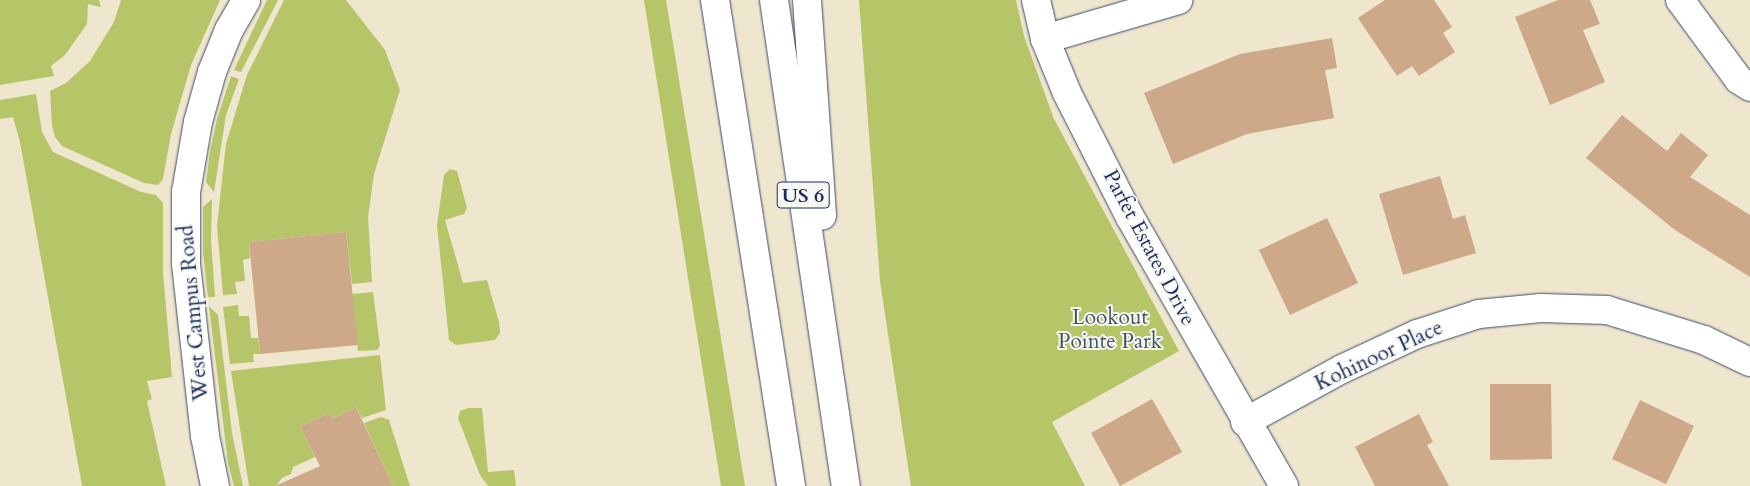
<!DOCTYPE html>
<html>
<head>
<meta charset="utf-8">
<style>
  body { margin:0 }
  #map { position:relative; width:1750px; height:486px; overflow:hidden; background:#eee6cd; font-family:Cardo,serif }
  div>[style] { position:absolute }
  [style*='--x'] { left:calc(var(--x)*1px); top:calc(var(--y)*1px); width:calc(var(--w)*1px); rotate:calc(var(--a)*1deg) }
  .green>* { inset:0; background:#b5c568 }
  .building>* { inset:0; background:#cda989 }
  .roads { filter:drop-shadow(0 0 1px #3b4a6f) drop-shadow(0 0 1px #3b4a6f) }
  .minor>* { height:28px; margin:-14px; padding:0 14px; transform-origin:14px; border-radius:14px; background:#fff }
  .trunk>* { height:28px; margin:-14px; padding:0 14px; transform-origin:14px; border-radius:14px; background:#fff }
  span { translate:-50% -50%; white-space:nowrap; text-align:center; line-height:1.15; -webkit-text-stroke:4px #f6f6f2; paint-order:stroke }
  .shield-label span { padding:1px 4px; background:#f6f6f2; border:1px solid; border-radius:4px; -webkit-text-stroke-width:0 }
  .shield-label { font-size:20px; color:#1b2f5e; font-weight:700 }
  .street-label { font-size:21px; color:#1b2f5e }
  .park-label { font-size:21px; color:#425460 }
</style>
</head>
<body>
<div id="map">
  <div class="green">
    <div style="clip-path:polygon(0 0,99px 0,101px 7px,88px 4px,87px 24px,65px 55px,51px 66px,54px 76px,0 85px)"></div>
    <div style="clip-path:polygon(121px 0,220px 0,191px 65px,171px 134px,163px 179px,158px 185px,144px 183px,62px 146px,55px 137px,52px 126px,50px 91px,66px 83px,90px 61px,114px 22px)"></div>
    <div style="clip-path:polygon(267px 0,278px 0,241px 72px,234px 70px)"></div>
    <div style="clip-path:polygon(284px 0,346px 0,385px 50px,400px 90px,374px 174px,368px 217px,372px 282px,352px 284px,346px 232px,249px 242px,250px 258px,243px 260px,245px 281px,235px 282px,237px 294px,223px 295px,217px 226px,226px 144px,247px 75px)"></div>
    <div style="clip-path:polygon(644px 0,666px 0,745px 486px,721px 486px)"></div>
    <div style="clip-path:polygon(859px 0,1016px 0,1024px 36px,1054px 119px,1179px 351px,1052px 422px,1085px 486px,911px 486px,880px 281px)"></div>
    <div style="clip-path:polygon(231px 76px,239px 79px,226px 115px,214px 192px,206px 182px,210px 151px,217px 119px)"></div>
    <div style="clip-path:polygon(36px 94px,42px 132px,53px 152px,141px 192px,156px 195px,163px 203px,163px 272px,172px 377px,147px 381px,152px 399px,147px 401px,166px 486px,82px 486px,20px 142px,13px 117px,0 119px,0 100px)"></div>
    <div style="clip-path:polygon(450px 169px,457px 171px,467px 208px,464px 214px,445px 220px,463px 283px,487px 280px,499px 322px,500px 333px,495px 340px,456px 345px,449px 340px,437px 225px,444px 175px)"></div>
    <div style="clip-path:polygon(212px 199px,211px 240px,215px 297px,208px 297px,203px 252px,203px 207px)"></div>
    <div style="clip-path:polygon(373px 292px,380px 346px,377px 350px,358px 351px,352px 294px)"></div>
    <div style="clip-path:polygon(238px 305px,239px 316px,249px 316px,251px 338px,258px 338px,260px 354px,253px 354px,254px 362px,230px 364px,223px 307px)"></div>
    <div style="clip-path:polygon(209px 306px,218px 315px,232px 433px,243px 486px,234px 486px,228px 463px)"></div>
    <div style="clip-path:polygon(380px 355px,386px 410px,362px 418px,356px 407px,333px 419px,329px 413px,300px 427px,315px 457px,293px 467px,291px 474px,282px 478px,276px 486px,249px 486px,231px 371px)"></div>
    <div style="clip-path:polygon(468px 408px,482px 408px,488px 472px,514px 470px,516px 486px,488px 486px,480px 475px,458px 418px,460px 411px)"></div>
    <div style="clip-path:polygon(381px 417px,389px 420px,410px 486px,393px 486px,364px 423px)"></div>
  </div>
  <div class="building">
    <div style="clip-path:polygon(1385px 0,1434px 0,1452px 27px,1443px 33px,1455px 52px,1419px 76px,1412px 66px,1397px 76px,1358px 18px)"></div>
    <div style="clip-path:polygon(1558px 0,1590px 0,1600px 24px,1583px 30px,1605px 82px,1550px 105px,1515px 17px)"></div>
    <div style="clip-path:polygon(1332px 38px,1337px 68px,1325px 70px,1334px 118px,1247px 134px,1173px 164px,1144px 93px,1240px 54px)"></div>
    <div style="clip-path:polygon(1622px 115px,1667px 151px,1681px 133px,1708px 155px,1690px 177px,1750px 215px,1750px 277px,1675px 230px,1586px 158px)"></div>
    <div style="clip-path:polygon(1440px 176px,1453px 219px,1465px 215px,1476px 253px,1403px 275px,1379px 194px)"></div>
    <div style="clip-path:polygon(1327px 218px,1358px 283px,1290px 315px,1259px 250px)"></div>
    <div style="clip-path:polygon(346px 232px,358px 345px,260px 354px,249px 242px)"></div>
    <div style="clip-path:polygon(1490px 384px,1551px 384px,1552px 459px,1490px 460px)"></div>
    <div style="clip-path:polygon(1152px 399px,1182px 452px,1120px 486px,1091px 433px)"></div>
    <div style="clip-path:polygon(1640px 400px,1694px 426px,1666px 484px,1612px 459px)"></div>
    <div style="clip-path:polygon(356px 407px,393px 486px,275px 486px,320px 466px,300px 427px,329px 413px,333px 419px)"></div>
    <div style="clip-path:polygon(1419px 414px,1433px 442px,1427px 445px,1449px 486px,1375px 486px,1355px 447px)"></div>
  </div>
  <div class="roads">
    <div class="minor">
      <div style="--x:1036;--y:0;--w:40;--a:77"></div>
      <div style="--x:1045;--y:39;--w:58;--a:67.8"></div>
      <div style="--x:1067;--y:93;--w:139;--a:63.1"></div>
      <div style="--x:1130;--y:217;--w:310;--a:60.2"></div>
      <div style="--x:1680;--y:0;--w:99;--a:53.6"></div>
      <div style="--x:1739;--y:80;--w:13;--a:32"></div>
      <div style="--x:1045;--y:39;--w:139;--a:-16.3"></div>
      <div style="--x:1245;--y:422;--w:111;--a:-28.7"></div>
      <div style="--x:1342;--y:369;--w:83;--a:-25"></div>
      <div style="--x:1417;--y:334;--w:65;--a:-17.9"></div>
      <div style="--x:1479;--y:314;--w:62;--a:-5.5"></div>
      <div style="--x:1541;--y:308;--w:66;--a:1.7"></div>
      <div style="--x:1607;--y:310;--w:102;--a:17.2"></div>
      <div style="--x:1704;--y:340;--w:51;--a:25.6"></div>
      <div style="--x:215;--y:486;--w:51;--a:-101.3"></div>
      <div style="--x:205;--y:436;--w:174;--a:-96.3"></div>
      <div style="--x:186;--y:263;--w:71;--a:-90"></div>
      <div style="--x:186;--y:192;--w:71;--a:-80.3"></div>
      <div style="--x:198;--y:122;--w:52;--a:-74.4"></div>
      <div style="--x:212;--y:72;--w:45;--a:-68"></div>
      <div style="--x:229;--y:30;--w:34;--a:-60"></div>
    </div>
    <div class="trunk">
      <div style="--x:715;--y:0;--w:492;--a:81.1"></div>
      <div style="--x:774;--y:0;--w:491;--a:81.6"></div>
      <div style="--x:807;--y:0;--w:216;--a:86"></div>
    </div>
  </div>
  <div class="shield-label">
    <span style="left:803px;top:195px">US 6</span>
  </div>
  <div class="street-label">
    <span style="left:1149px;top:248px;rotate:62deg">Parfet Estates Drive</span>
    <span style="left:194px;top:313px;rotate:-95deg">West Campus Road</span>
    <span style="left:1379px;top:356px;rotate:-25deg">Kohinoor Place</span>
  </div>
  <div class="park-label">
    <span style="left:1110px;top:330px">Lookout<br>Pointe Park</span>
  </div>
</div>
</body>
</html>
